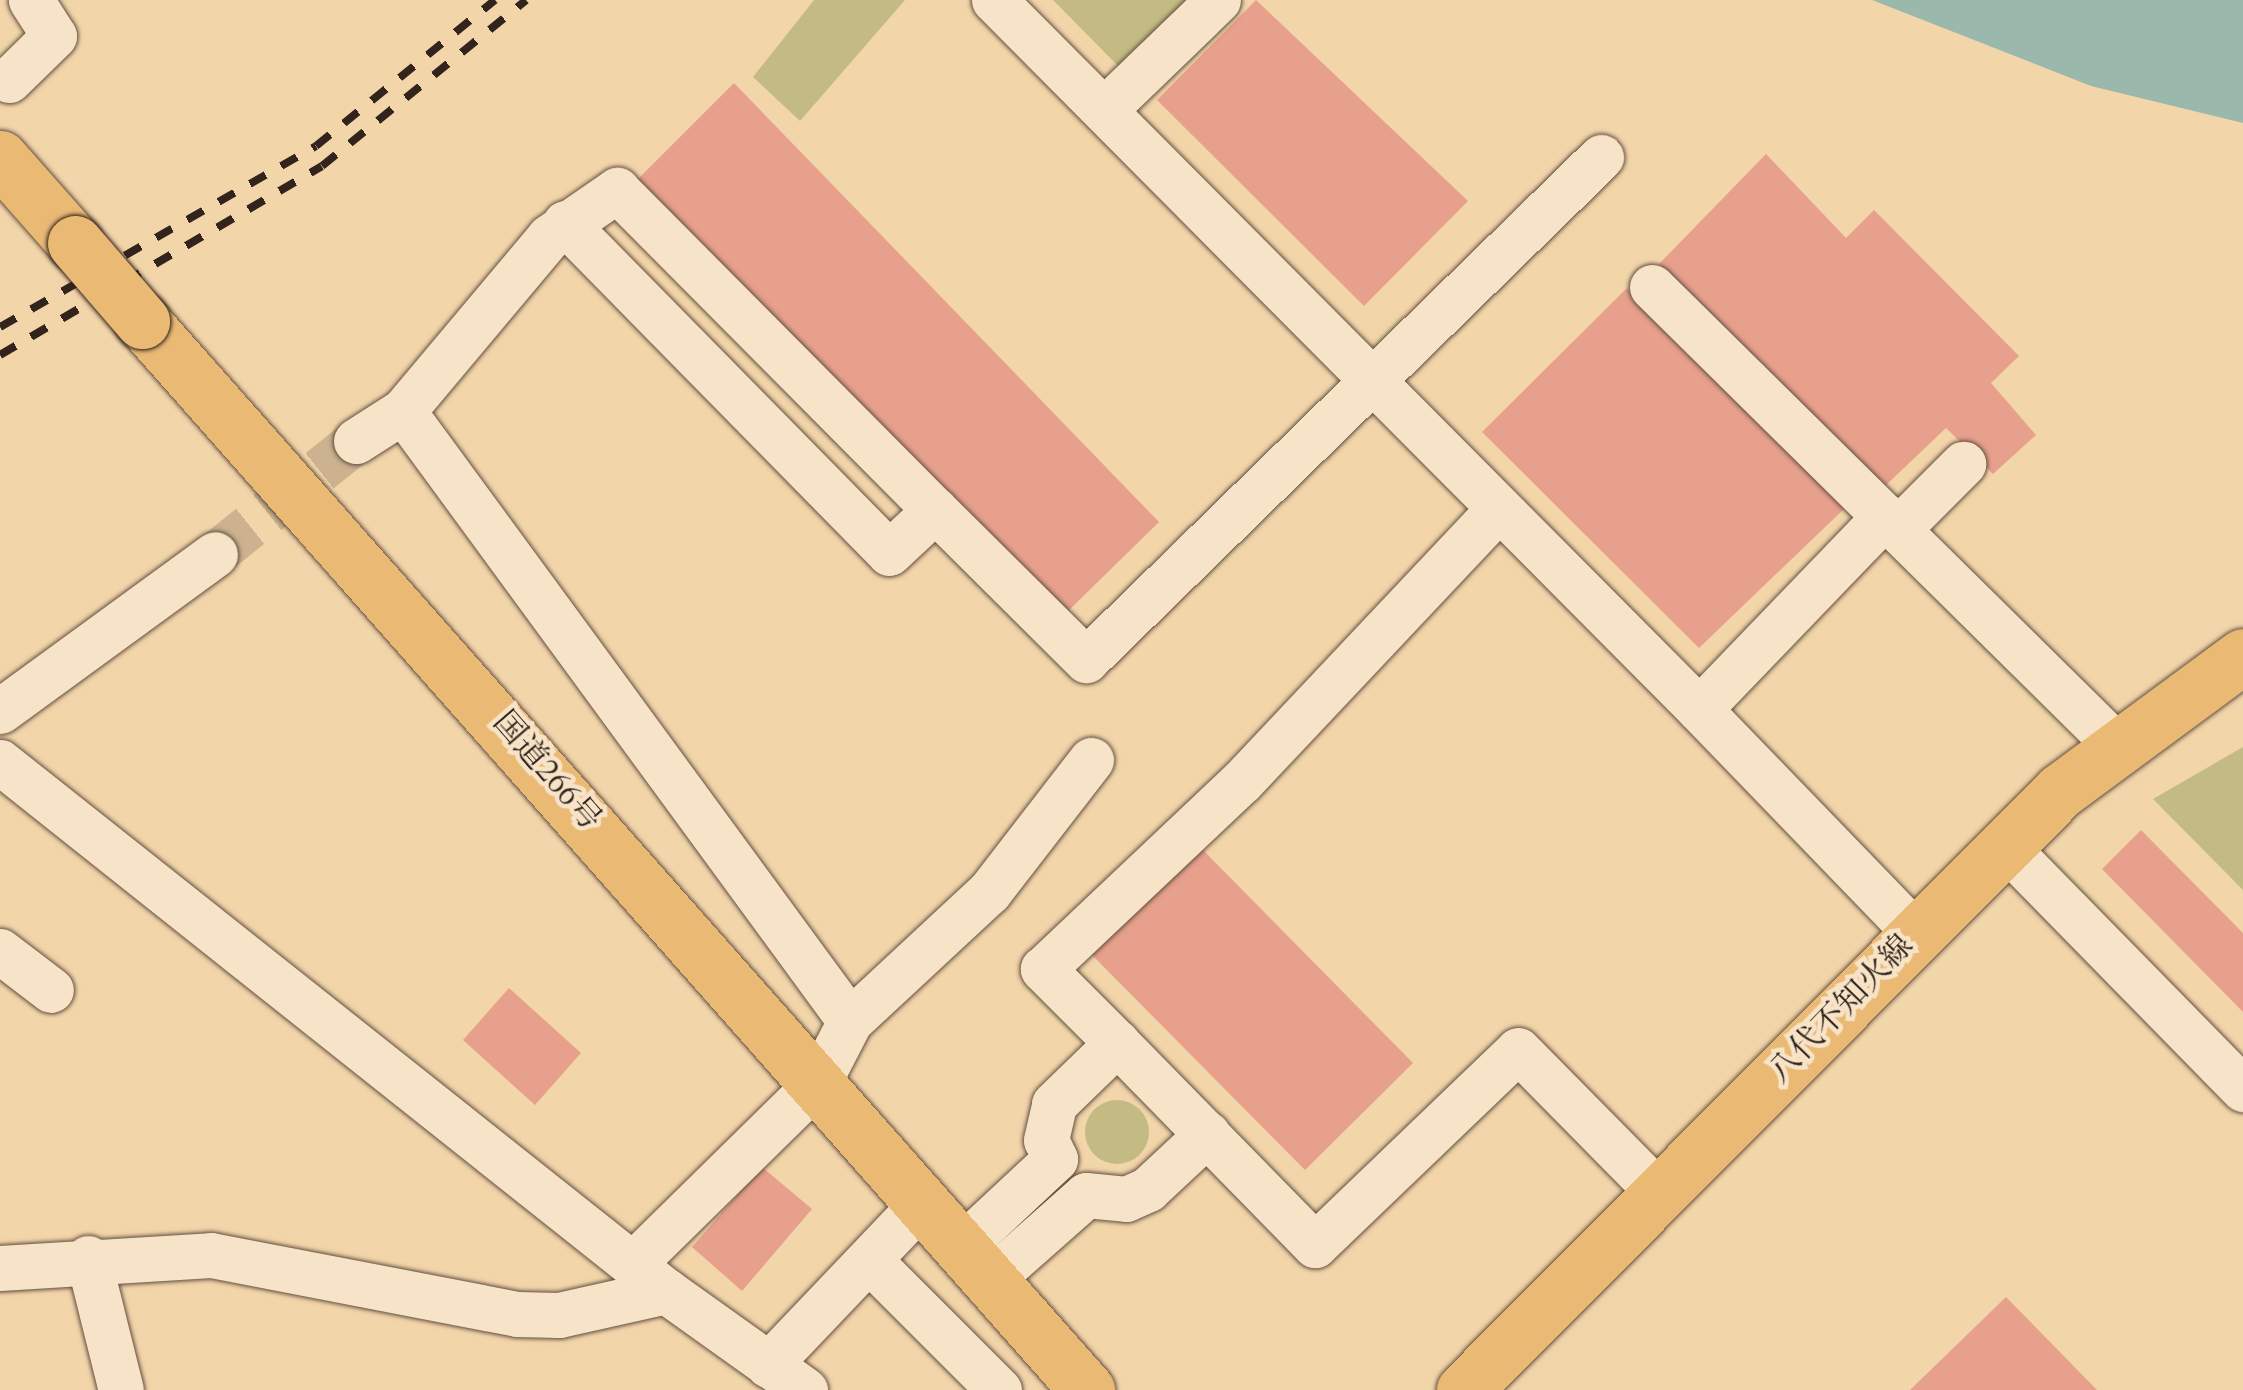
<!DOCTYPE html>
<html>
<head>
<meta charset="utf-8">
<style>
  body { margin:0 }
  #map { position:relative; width:2243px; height:1390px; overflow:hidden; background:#f3d5aa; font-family:Cardo,"Noto Serif JP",serif }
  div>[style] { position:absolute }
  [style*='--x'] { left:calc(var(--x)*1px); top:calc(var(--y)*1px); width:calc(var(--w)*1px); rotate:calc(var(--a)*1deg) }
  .green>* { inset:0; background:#c3bb83 }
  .round { border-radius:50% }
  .water>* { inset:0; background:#9bb8ad }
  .building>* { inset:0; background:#e7a08c }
  .minor-tunnel>* { height:45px; margin-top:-22.5px; transform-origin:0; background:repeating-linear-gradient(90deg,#ccb28e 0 45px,transparent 0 67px) }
  .roads { filter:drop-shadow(0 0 2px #625040) drop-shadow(0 0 2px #625040) }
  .minor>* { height:45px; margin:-22.5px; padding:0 22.5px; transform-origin:22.5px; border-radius:22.5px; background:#f7e4c8 }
  .major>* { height:55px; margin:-27.5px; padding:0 27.5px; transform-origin:27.5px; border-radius:27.5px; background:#eaba75 }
  .highway>* { height:55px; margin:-27.5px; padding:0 27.5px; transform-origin:27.5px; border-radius:27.5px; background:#eaba75 }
  .rail>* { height:8px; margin-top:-4px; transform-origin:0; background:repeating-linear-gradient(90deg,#32241c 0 18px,transparent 0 36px) }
  .bridges { filter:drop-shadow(0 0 2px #32241c) drop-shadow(0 0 2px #32241c) }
  .highway-bridge>* { height:55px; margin:-27.5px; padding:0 27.5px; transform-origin:27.5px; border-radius:27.5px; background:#eaba75 }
  span { translate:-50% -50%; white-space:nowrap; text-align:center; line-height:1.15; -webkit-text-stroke:9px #f7e4c8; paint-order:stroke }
  .street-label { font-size:32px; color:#32241c }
</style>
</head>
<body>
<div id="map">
  <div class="green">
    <div style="clip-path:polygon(814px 0,905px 0,800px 121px,753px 77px)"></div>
    <div style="clip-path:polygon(1053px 0,1193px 0,1124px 72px)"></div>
    <div style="clip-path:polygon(2243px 747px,2243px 890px,2153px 799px)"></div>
    <div class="round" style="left:1085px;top:1100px;width:64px;height:64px"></div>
  </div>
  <div class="water">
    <div style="clip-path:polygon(1872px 0,2243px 0,2243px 123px,2091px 86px)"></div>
  </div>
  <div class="building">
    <div style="clip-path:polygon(1256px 0,1468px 201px,1364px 306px,1157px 100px)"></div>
    <div style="clip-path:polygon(734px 83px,1159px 522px,1063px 616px,634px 183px)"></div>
    <div style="clip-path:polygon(1766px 154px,1846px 238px,1874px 210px,2019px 356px,1991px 383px,2036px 435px,1993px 474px,1946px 428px,1884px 487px,1659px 264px)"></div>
    <div style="clip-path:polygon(1627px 288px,1845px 508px,1699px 648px,1482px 432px)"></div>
    <div style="clip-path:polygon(2141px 830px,2243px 933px,2243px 1012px,2102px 869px)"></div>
    <div style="clip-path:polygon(1200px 847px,1413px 1063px,1305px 1170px,1092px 955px)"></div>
    <div style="clip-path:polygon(509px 988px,581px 1053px,535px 1105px,463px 1040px)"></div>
    <div style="clip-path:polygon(762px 1167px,812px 1209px,742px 1291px,692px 1247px)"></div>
    <div style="clip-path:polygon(2006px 1297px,2097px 1390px,1910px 1390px)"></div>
  </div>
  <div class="minor-tunnel">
    <div style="--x:215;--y:554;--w:181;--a:-38.7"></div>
  </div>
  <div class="roads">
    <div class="minor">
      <div style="--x:994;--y:0;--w:1000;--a:45.16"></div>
      <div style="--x:9;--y:80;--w:63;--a:-44.4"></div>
      <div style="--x:54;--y:36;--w:43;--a:-122.6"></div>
      <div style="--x:1105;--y:109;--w:157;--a:-44"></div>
      <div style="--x:565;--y:223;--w:462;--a:45.5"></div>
      <div style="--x:889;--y:553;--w:63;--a:-43.1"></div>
      <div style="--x:935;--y:510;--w:213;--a:44.8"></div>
      <div style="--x:1086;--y:660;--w:720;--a:-44.32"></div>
      <div style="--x:1652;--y:287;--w:649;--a:44.63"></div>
      <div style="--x:403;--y:411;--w:756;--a:53.77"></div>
      <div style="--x:850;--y:1021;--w:68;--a:117.3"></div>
      <div style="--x:819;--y:1081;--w:261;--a:135.5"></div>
      <div style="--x:356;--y:441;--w:56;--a:-32.6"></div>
      <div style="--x:403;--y:411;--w:227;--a:-50"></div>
      <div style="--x:549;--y:237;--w:83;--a:-34.7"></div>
      <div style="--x:617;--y:190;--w:451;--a:45.2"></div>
      <div style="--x:1885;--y:516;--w:268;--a:133.9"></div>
      <div style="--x:1699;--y:709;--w:311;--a:46"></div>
      <div style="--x:1899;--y:528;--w:91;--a:-45"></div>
      <div style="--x:0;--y:711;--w:266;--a:-36.1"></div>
      <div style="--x:0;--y:762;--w:851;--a:38.46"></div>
      <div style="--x:666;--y:1291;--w:171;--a:35.5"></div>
      <div style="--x:2006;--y:847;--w:339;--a:45.6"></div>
      <div style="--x:0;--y:951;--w:64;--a:37.4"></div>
      <div style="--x:850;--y:1021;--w:190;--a:-42.9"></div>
      <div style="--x:989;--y:892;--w:167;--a:-52.3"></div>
      <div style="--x:1117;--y:1043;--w:105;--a:-135"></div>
      <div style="--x:1043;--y:969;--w:274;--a:-43.4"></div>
      <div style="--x:1242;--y:781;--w:372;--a:-46.7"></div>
      <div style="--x:961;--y:1247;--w:129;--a:-43.1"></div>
      <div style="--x:1055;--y:1159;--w:21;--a:-115"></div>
      <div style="--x:1046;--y:1140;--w:37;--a:-77"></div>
      <div style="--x:1054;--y:1104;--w:88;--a:-44.1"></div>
      <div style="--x:1117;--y:1043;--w:283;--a:45.6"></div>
      <div style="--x:1315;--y:1245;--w:281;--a:-43.8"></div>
      <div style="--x:1518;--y:1050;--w:202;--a:45.4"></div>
      <div style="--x:88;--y:1258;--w:136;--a:76"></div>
      <div style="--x:869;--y:1260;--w:184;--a:45"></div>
      <div style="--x:0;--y:1268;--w:211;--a:-3.5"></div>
      <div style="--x:211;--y:1255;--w:312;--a:10.9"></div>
      <div style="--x:517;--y:1314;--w:42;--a:1.4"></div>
      <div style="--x:559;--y:1315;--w:110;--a:-12.6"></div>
      <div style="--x:990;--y:1280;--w:128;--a:-41.5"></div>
      <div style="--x:1086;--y:1195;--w:40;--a:5.7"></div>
      <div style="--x:1126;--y:1199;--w:24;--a:-24"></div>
      <div style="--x:1148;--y:1189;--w:81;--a:-43"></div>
      <div style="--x:768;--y:1365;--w:225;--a:-46.4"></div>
    </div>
    <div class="major">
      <div style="--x:1464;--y:1390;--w:845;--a:-45.14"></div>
      <div style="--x:2060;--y:791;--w:227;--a:-36.4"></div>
    </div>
    <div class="highway">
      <div style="--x:0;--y:158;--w:113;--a:48.6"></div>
      <div style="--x:142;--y:321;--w:1427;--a:48.52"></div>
    </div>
  </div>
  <div class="rail">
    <div style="--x:0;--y:327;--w:364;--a:-29.8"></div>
    <div style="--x:316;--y:146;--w:231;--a:-39.2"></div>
    <div style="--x:0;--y:355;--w:373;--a:-30.4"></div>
    <div style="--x:322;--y:166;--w:263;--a:-39.1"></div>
  </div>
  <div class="bridges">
    <div class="highway-bridge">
      <div style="--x:75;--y:243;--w:103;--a:49.3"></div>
    </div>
  </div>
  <div class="street-label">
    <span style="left:547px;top:771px;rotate:49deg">国道266号</span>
    <span style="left:1841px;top:1009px;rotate:-46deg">八代不知火線</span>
  </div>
</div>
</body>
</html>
